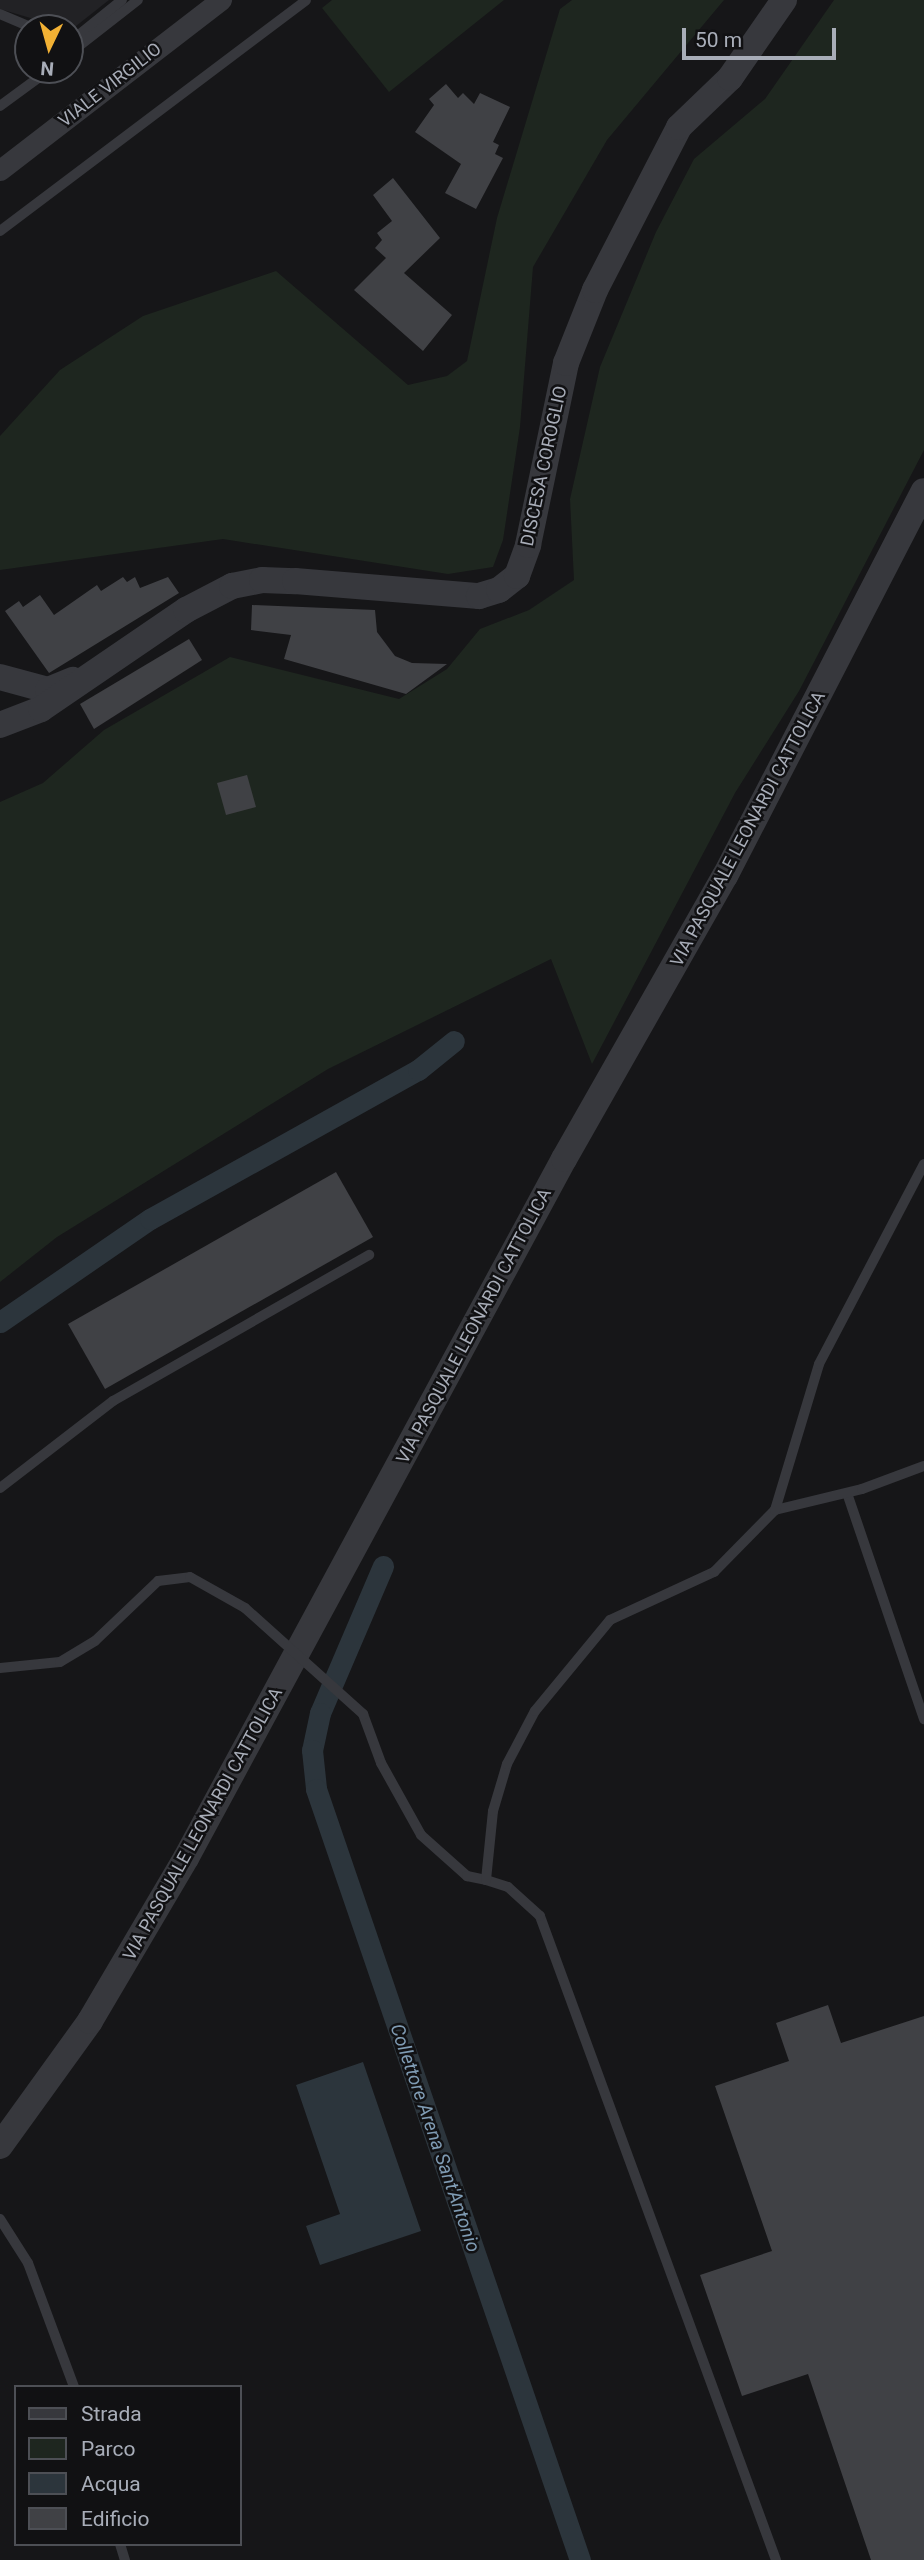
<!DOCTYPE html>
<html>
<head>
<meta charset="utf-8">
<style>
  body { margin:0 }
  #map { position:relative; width:924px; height:2560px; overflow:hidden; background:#161618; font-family:Roboto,sans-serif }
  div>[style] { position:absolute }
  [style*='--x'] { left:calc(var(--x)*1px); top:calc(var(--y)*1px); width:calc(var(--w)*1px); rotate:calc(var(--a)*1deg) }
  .built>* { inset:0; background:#222225 }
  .green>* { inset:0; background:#1e261f }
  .water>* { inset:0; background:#2c353c }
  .canal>* { height:21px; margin:-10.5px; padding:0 10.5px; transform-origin:10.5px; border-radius:10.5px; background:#2c353c }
  .building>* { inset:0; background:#404145 }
  .service>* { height:10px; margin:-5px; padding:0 5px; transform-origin:5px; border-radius:5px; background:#37383d }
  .minor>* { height:21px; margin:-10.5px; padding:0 10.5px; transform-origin:10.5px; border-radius:10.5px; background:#37383d }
  .tertiary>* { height:26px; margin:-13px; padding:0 13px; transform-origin:13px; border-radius:13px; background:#37383d }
  .service-bridge>* { height:10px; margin:-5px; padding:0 5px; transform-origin:5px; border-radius:5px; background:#37383d }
  span { translate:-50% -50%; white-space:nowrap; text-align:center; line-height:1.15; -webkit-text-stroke:5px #111113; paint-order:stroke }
  .street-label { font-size:18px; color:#a8adb8 }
  .water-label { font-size:19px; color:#7f9bb3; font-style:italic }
  .legend { position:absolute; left:14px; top:2385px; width:228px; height:161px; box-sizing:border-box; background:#111113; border:2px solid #4d4f55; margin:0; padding:9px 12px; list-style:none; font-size:21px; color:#a8adb8 }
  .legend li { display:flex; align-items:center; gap:14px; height:35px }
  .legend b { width:35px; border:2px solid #4d4f55 }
  .north { position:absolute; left:14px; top:14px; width:70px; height:70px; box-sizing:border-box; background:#111113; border:2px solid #4d4f55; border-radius:50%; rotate:185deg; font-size:19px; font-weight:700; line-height:28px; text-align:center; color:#a8adb8 }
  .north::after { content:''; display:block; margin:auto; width:24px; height:32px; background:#f2b134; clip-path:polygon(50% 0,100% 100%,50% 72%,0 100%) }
  .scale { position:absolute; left:682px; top:28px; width:154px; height:32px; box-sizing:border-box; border:4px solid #a8adb8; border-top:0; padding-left:9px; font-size:21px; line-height:24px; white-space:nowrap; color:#a8adb8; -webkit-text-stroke:5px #111113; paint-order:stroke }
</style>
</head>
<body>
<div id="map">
  <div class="built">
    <div style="clip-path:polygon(0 0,109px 0,71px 30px,0 9px)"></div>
  </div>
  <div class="green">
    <div style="clip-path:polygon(332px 0,504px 0,389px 92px,322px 8px)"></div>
    <div style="clip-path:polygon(572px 0,724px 0,607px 140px,533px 267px,520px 427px,503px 540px,493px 567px,448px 574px,223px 539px,0 570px,0 436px,60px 370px,143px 316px,276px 271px,408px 385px,447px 376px,467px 361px,497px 218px,560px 9px)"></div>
    <div style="clip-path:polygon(834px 0,924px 0,924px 450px,799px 691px,735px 793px,592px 1064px,551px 959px,328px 1069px,57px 1237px,0 1282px,0 802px,43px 783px,104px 730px,230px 657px,399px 699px,447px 669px,480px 629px,529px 610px,574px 580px,570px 499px,600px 367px,656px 232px,694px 159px,765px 99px)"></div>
  </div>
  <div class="water">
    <div style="clip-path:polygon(363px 2062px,421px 2231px,320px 2265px,306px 2226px,340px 2214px,296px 2085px)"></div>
  </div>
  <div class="canal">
    <div style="--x:0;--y:1322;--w:182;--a:-34.5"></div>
    <div style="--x:150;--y:1219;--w:307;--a:-29.1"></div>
    <div style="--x:418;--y:1070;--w:46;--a:-38.9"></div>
    <div style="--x:383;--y:1566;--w:160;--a:113.2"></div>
    <div style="--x:320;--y:1713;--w:38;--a:102"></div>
    <div style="--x:312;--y:1750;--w:39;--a:84"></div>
    <div style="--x:316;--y:1789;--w:815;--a:71.1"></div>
  </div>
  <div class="building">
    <div style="clip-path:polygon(446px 84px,458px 98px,463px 93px,474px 104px,480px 93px,510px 107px,493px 142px,499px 145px,495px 154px,503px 158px,476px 209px,445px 193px,461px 164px,415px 132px,434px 105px,429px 99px)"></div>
    <div style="clip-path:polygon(393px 178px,440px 238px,404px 273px,452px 315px,423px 351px,354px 290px,386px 258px,375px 248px,382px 240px,377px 233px,392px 221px,373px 195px)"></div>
    <div style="clip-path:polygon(123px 577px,127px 582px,135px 577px,140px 588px,168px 577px,179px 593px,49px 673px,5px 611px,19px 601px,23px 607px,40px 595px,54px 615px,97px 585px,101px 591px)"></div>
    <div style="clip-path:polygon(252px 605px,375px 610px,377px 632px,395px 656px,412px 663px,447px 664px,406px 694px,284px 659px,291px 635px,251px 630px)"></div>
    <div style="clip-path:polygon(189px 639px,202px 660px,94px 729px,80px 704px)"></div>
    <div style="clip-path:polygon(247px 775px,256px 807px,226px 815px,217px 783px)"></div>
    <div style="clip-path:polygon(336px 1172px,373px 1237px,105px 1389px,68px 1324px)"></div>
    <div style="clip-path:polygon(828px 2005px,841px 2043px,924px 2016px,924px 2560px,871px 2560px,808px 2374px,742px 2396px,700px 2275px,772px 2251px,715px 2086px,789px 2061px,776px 2023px)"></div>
  </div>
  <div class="service">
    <div style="--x:0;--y:14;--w:36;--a:23"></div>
    <div style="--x:70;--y:36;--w:10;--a:-11"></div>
    <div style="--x:80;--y:34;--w:54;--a:-39"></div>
    <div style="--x:70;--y:53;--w:86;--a:-37.9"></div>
    <div style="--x:0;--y:106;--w:61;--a:-36.3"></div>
    <div style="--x:0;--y:231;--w:383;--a:-37"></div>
    <div style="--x:0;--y:1488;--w:143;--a:-37.6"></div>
    <div style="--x:113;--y:1401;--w:295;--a:-29.7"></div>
    <div style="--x:847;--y:1493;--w:239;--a:71.2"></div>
    <div style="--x:775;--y:1510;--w:89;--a:-13.6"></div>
    <div style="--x:862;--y:1489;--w:66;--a:-20.4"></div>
    <div style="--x:0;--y:1668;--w:60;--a:-5.7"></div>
    <div style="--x:60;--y:1662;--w:41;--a:-31"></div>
    <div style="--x:95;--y:1641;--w:87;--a:-43.6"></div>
    <div style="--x:158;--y:1581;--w:32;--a:-7"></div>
    <div style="--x:190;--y:1577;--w:63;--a:29.4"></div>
    <div style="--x:363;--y:1714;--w:52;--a:69.8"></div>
    <div style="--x:381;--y:1763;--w:82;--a:60.9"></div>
    <div style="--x:421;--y:1835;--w:62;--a:41.7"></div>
    <div style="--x:467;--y:1876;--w:19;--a:12"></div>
    <div style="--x:0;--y:2219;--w:52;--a:57.5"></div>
    <div style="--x:28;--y:2263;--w:132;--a:69.6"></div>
    <div style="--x:120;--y:2544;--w:17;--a:73"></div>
    <div style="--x:776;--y:2560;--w:686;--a:-110.13"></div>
    <div style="--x:540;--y:1916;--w:43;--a:-137.8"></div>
    <div style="--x:508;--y:1887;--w:23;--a:-162"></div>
    <div style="--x:486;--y:1880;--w:69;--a:-84.2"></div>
    <div style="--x:493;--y:1811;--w:49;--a:-73.4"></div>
    <div style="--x:507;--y:1764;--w:60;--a:-62.2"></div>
    <div style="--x:535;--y:1711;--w:118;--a:-50.5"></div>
    <div style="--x:610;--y:1620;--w:115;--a:-24.8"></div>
    <div style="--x:714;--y:1572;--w:87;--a:-45.5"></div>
    <div style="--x:775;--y:1510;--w:152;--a:-73.2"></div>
    <div style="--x:819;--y:1364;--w:226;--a:-62.3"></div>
  </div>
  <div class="minor">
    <div style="--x:0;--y:170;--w:279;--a:-37.6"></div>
  </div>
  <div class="tertiary">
    <div style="--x:0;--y:677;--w:50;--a:15.2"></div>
    <div style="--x:48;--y:690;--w:27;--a:-22"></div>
    <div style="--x:0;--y:725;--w:44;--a:-21.3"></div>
    <div style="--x:41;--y:709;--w:176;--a:-34.3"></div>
    <div style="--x:186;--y:610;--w:52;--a:-27.6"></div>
    <div style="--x:232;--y:586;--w:31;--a:-11"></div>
    <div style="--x:262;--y:580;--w:33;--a:2"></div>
    <div style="--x:295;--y:581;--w:185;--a:4.7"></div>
    <div style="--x:479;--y:596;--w:21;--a:-17"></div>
    <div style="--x:499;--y:590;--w:23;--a:-38"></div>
    <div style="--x:517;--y:576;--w:33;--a:-70"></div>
    <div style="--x:528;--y:545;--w:186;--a:-78.2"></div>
    <div style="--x:566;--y:363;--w:79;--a:-68.3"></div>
    <div style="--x:595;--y:290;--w:183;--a:-62.7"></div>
    <div style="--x:679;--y:127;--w:71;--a:-43.9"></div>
    <div style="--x:730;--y:78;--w:95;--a:-55.3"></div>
    <div style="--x:0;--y:2146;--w:154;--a:-54.2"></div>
    <div style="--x:90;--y:2021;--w:189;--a:-59.5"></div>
    <div style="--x:186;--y:1858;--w:795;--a:-61.6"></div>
    <div style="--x:564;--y:1159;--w:326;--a:-60.4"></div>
    <div style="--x:725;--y:876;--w:433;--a:-62.7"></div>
  </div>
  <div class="service-bridge">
    <div style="--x:245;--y:1608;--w:159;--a:41.9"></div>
  </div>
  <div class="street-label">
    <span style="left:110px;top:85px;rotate:-38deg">VIALE VIRGILIO</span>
    <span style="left:544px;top:466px;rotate:-78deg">DISCESA COROGLIO</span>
    <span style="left:748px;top:829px;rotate:-62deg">VIA PASQUALE LEONARDI CATTOLICA</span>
    <span style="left:474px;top:1326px;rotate:-62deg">VIA PASQUALE LEONARDI CATTOLICA</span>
    <span style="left:203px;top:1824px;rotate:-61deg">VIA PASQUALE LEONARDI CATTOLICA</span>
  </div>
  <div class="water-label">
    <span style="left:435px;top:2138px;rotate:71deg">Collettore Arena Sant'Antonio</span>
  </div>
  <ul class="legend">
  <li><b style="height:9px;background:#37383d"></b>Strada</li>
  <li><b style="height:19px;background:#1e261f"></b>Parco</li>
  <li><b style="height:19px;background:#2c353c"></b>Acqua</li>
  <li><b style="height:19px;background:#404145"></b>Edificio</li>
  </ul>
  <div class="north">N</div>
  <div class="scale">50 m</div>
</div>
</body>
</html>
